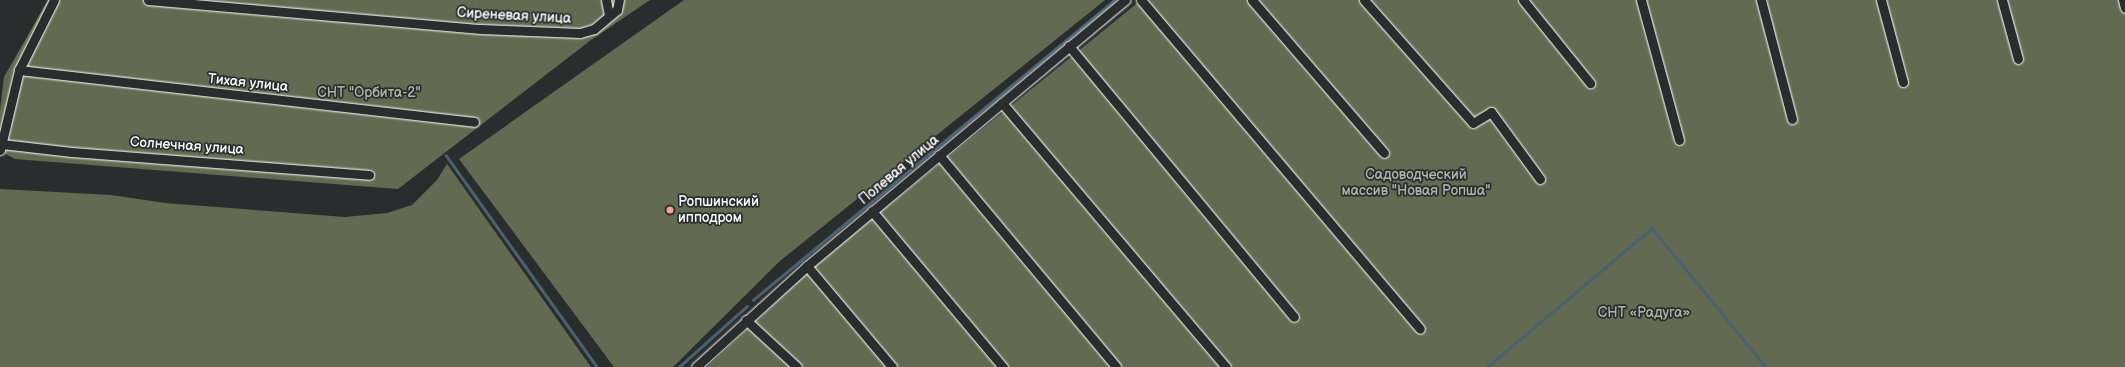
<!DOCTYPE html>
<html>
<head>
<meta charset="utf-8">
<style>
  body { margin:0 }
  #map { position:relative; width:2125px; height:367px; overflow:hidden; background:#2a2d2e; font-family:"Balsamiq Sans",sans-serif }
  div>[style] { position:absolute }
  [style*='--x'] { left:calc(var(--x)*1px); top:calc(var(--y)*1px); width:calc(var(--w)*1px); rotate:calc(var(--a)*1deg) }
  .green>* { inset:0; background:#626b51 }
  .stream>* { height:2.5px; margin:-1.25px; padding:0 1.25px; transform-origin:1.25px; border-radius:1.25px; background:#4b616f }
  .roads { filter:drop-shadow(0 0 1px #fff) drop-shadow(0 0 1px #fff) }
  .street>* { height:9px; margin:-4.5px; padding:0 4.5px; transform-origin:4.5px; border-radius:4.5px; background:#2a2d2e }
  .dots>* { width:11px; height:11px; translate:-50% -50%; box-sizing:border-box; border:2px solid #2a2d2e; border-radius:50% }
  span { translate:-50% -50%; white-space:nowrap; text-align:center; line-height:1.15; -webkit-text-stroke:3.5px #2a2d2e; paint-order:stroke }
  .street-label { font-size:14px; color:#fff }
  .park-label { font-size:14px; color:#b0b5a8 }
  .poi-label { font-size:14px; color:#fff }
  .left { translate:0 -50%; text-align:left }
</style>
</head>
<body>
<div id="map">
  <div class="green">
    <div style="clip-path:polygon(48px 0,650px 0,591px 40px,398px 189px,15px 159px,0 151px,0 110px,4px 77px)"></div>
    <div style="clip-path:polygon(684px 0,1105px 0,780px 261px,673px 367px,614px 367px,459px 159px)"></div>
    <div style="clip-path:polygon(1141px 0,2125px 0,2125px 367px,707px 367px,814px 266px)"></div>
    <div style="clip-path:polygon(447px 164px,591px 367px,0 367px,0 189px,111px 195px,165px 203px,345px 217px,387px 213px,412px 205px,437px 180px)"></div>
  </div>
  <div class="stream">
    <div style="--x:446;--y:155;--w:260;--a:54.5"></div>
    <div style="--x:753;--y:300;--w:469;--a:-39.7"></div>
    <div style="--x:679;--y:367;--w:91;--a:-41.9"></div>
    <div style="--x:1487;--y:367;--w:216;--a:-40.1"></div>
    <div style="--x:1652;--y:228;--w:180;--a:50.6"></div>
  </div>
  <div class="roads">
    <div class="street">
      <div style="--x:148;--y:0;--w:334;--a:5"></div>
      <div style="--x:481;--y:29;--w:99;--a:2.3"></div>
      <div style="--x:580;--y:33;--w:15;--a:-16"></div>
      <div style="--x:594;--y:29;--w:30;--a:-40"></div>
      <div style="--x:617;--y:10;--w:10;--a:-79"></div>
      <div style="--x:606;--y:0;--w:15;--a:79"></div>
      <div style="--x:1141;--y:0;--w:431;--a:49.7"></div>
      <div style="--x:1252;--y:0;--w:202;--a:49.2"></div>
      <div style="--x:1364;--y:0;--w:164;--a:48.5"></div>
      <div style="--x:1473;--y:123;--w:21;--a:-31"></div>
      <div style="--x:1491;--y:112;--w:83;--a:53.8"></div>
      <div style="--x:1523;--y:0;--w:107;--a:51.1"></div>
      <div style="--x:1641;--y:0;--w:145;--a:74.8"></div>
      <div style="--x:1761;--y:0;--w:123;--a:75.4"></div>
      <div style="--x:1881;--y:0;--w:85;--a:75"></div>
      <div style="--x:2002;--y:0;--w:61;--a:74.8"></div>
      <div style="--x:2123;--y:0;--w:8;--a:76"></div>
      <div style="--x:1069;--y:46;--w:352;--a:50.3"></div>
      <div style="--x:19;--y:70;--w:458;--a:6.5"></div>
      <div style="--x:1002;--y:103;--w:346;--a:49.7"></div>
      <div style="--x:2;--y:144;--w:70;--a:6.5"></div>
      <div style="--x:72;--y:152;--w:298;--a:4.4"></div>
      <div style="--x:0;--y:150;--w:82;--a:-76.6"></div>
      <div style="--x:19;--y:70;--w:78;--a:-63.4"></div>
      <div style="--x:939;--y:155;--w:276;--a:50.1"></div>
      <div style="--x:872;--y:211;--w:204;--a:50"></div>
      <div style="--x:807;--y:266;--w:132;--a:49.9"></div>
      <div style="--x:746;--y:320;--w:69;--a:42.7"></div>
      <div style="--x:696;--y:367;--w:150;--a:-42.3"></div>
      <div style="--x:807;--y:266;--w:415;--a:-39.9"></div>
    </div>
  </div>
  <div class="dots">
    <div style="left:670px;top:210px;background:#ff9aa2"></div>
  </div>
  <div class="street-label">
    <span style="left:514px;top:16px;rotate:3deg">Сиреневая улица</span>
    <span style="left:248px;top:83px;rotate:6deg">Тихая улица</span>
    <span style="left:187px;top:146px;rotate:4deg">Солнечная улица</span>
    <span style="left:899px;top:170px;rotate:-40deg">Полевая улица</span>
  </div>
  <div class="park-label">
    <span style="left:369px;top:93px">СНТ "Орбита-2"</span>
    <span style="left:1416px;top:183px">Садоводческий<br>массив "Новая Ропша"</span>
    <span style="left:1644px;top:313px">СНТ «Радуга»</span>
  </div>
  <div class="poi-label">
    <span class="left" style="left:678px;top:210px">Ропшинский<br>ипподром</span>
  </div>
</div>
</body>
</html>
